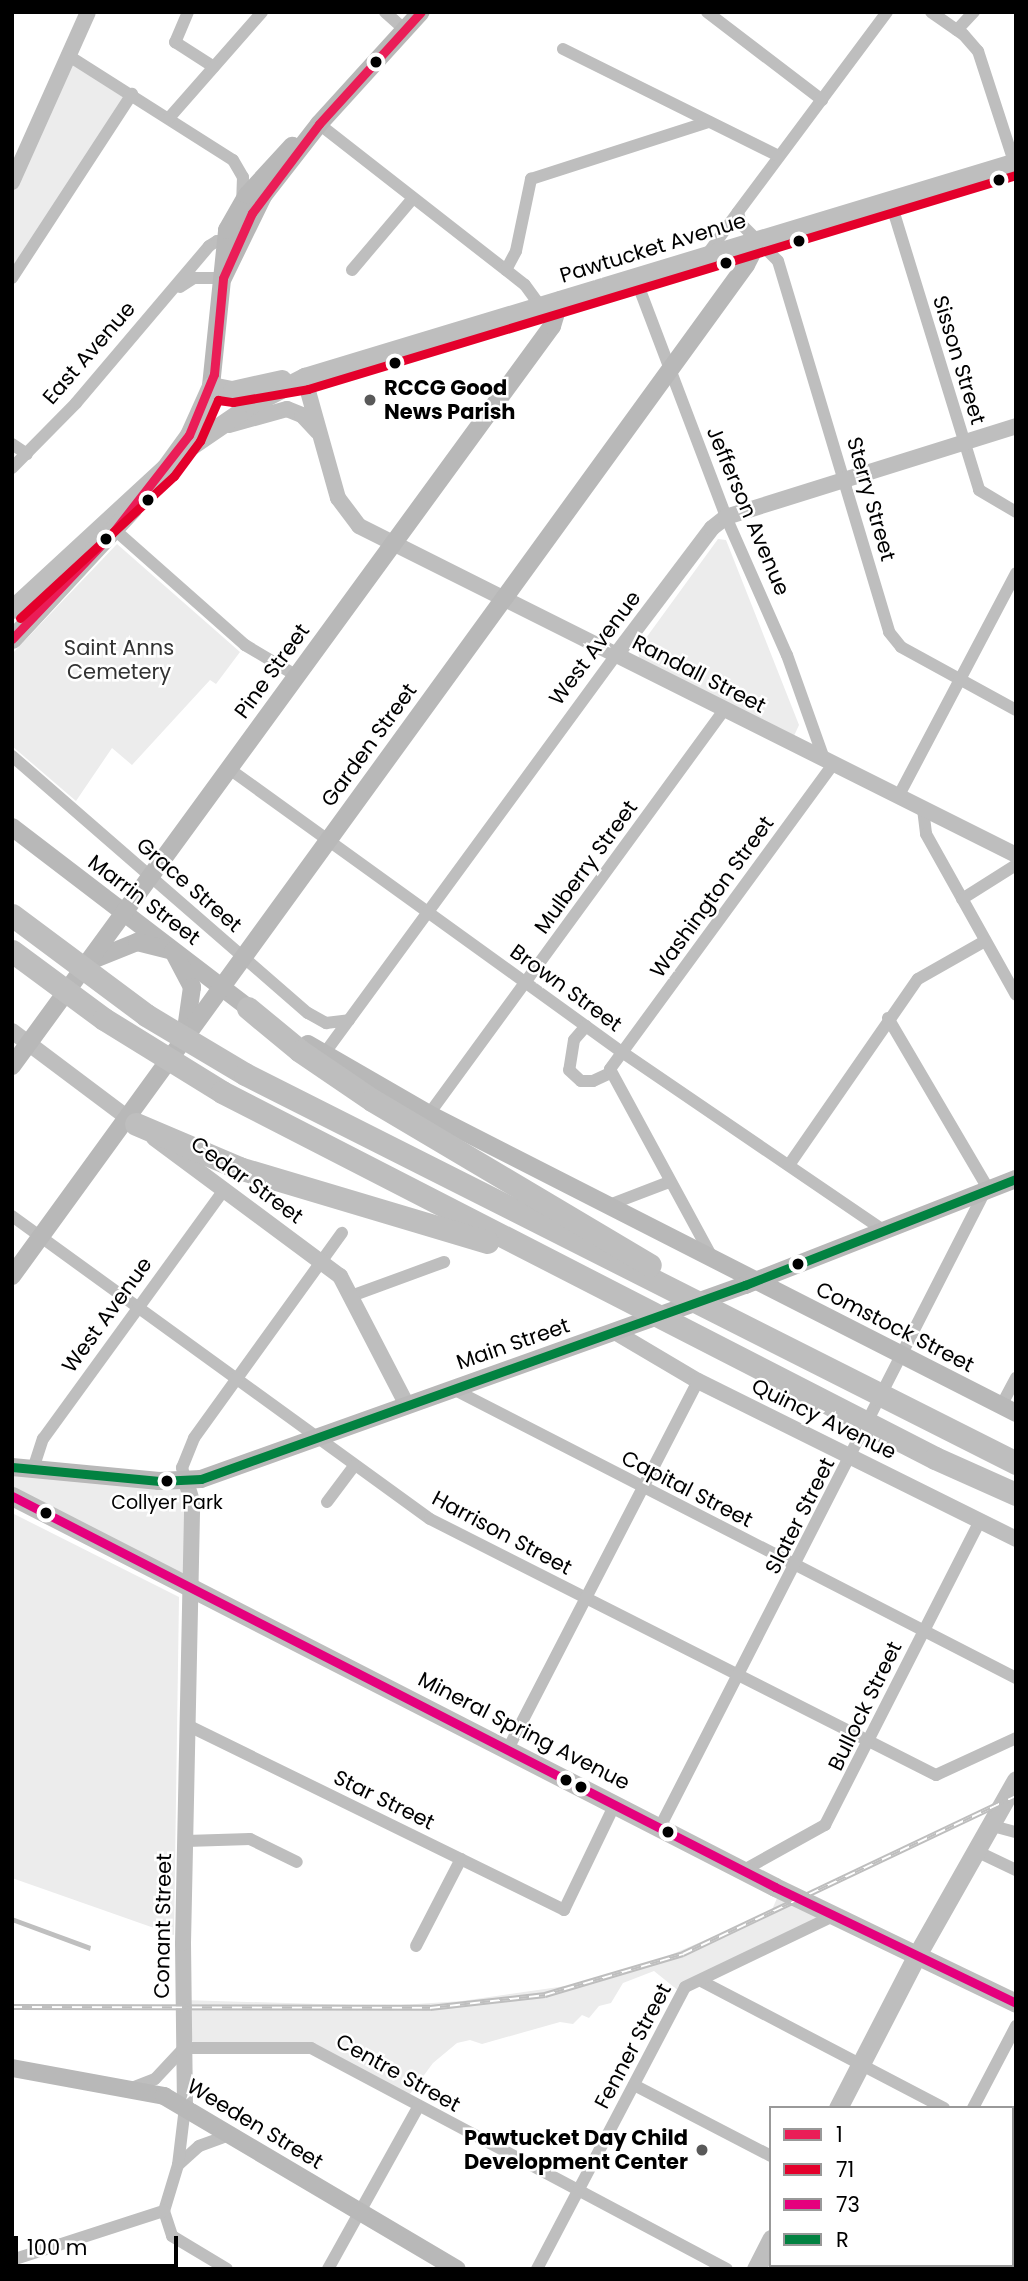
<!DOCTYPE html>
<html>
<head>
<meta charset="utf-8">
<style>
  body { margin:0 }
  #map { position:relative; width:1028px; height:2281px; overflow:hidden; background:#fff; font-family:Poppins,sans-serif }
  div>[style] { position:absolute }
  [style*='--x'] { left:calc(var(--x)*1px); top:calc(var(--y)*1px); width:calc(var(--w)*1px); rotate:calc(var(--a)*1deg) }
  .green>* { inset:0; background:#ececec }
  .water>* { inset:0; background:#bfbfbf }
  .minor>* { height:12px; margin:-6px; padding:0 6px; transform-origin:6px; border-radius:6px; background:#bebebe }
  .tertiary>* { height:16px; margin:-8px; padding:0 8px; transform-origin:8px; border-radius:8px; background:#bebebe }
  .secondary>* { height:18px; margin:-9px; padding:0 9px; transform-origin:9px; border-radius:9px; background:#b8b8b8 }
  .primary>* { height:19px; margin:-9.5px; padding:0 9.5px; transform-origin:9.5px; border-radius:9.5px; background:#bebebe }
  .motorway>* { height:23px; margin:-11.5px; padding:0 11.5px; transform-origin:11.5px; border-radius:11.5px; background:#bebebe }
  .rail>* { height:6px; margin-top:-3px; transform-origin:0; background:repeating-linear-gradient(90deg,#fff 0 10px,#bebebe 0 20px); box-sizing:border-box; border-block:2px solid #bebebe }
  .bus-1>* { height:9px; margin:-4.5px; padding:0 4.5px; transform-origin:4.5px; border-radius:4.5px; background:#ea1d57 }
  .bus-2>* { height:9px; margin:-4.5px; padding:0 4.5px; transform-origin:4.5px; border-radius:4.5px; background:#e4002b }
  .bus-3>* { height:9px; margin:-4.5px; padding:0 4.5px; transform-origin:4.5px; border-radius:4.5px; background:#e5007d }
  .bus-4>* { height:9px; margin:-4.5px; padding:0 4.5px; transform-origin:4.5px; border-radius:4.5px; background:#028241 }
  .dots>* { width:19px; height:19px; translate:-50% -50%; box-sizing:border-box; border:4px solid #fff; border-radius:50% }
  span { translate:-50% -50%; white-space:nowrap; text-align:center; line-height:1.15; -webkit-text-stroke:5px #fff; paint-order:stroke }
  .bus-label { font-size:19px; color:#000 }
  .street-label { font-size:21px; color:#000 }
  .poi-label { font-size:21px; color:#000; font-weight:700 }
  .left { translate:0 -50%; text-align:left }
  .right { translate:-100% -50%; text-align:right }
  .park-label { font-size:21px; color:#333 }
  .frame { position:absolute; inset:0; border:14px solid #000; pointer-events:none }
  .legend { position:absolute; left:769px; top:2106px; width:245px; height:161px; box-sizing:border-box; background:#fff; border:2px solid #999; margin:0; padding:9px 12px; list-style:none; font-size:21px; color:#000 }
  .legend li { display:flex; align-items:center; gap:14px; height:35px }
  .legend b { width:35px; border:2px solid #999 }
  .scale { position:absolute; left:14px; top:2236px; width:164px; height:32px; box-sizing:border-box; border:4px solid #000; border-top:0; padding-left:9px; font-size:21px; line-height:24px; white-space:nowrap; color:#000; -webkit-text-stroke:5px #fff; paint-order:stroke }
</style>
</head>
<body>
<div id="map">
  <div class="green">
    <div style="clip-path:polygon(69px 53px,131px 92px,12px 274px,12px 178px)"></div>
    <div style="clip-path:polygon(718px 539px,726px 540px,799px 725px,793px 738px,639px 658px,638px 649px)"></div>
    <div style="clip-path:polygon(117px 544px,240px 652px,216px 684px,210px 680px,132px 765px,112px 748px,76px 801px,12px 746px,12px 654px)"></div>
    <div style="clip-path:polygon(12px 1470px,183px 1479px,191px 1581px,12px 1497px)"></div>
    <div style="clip-path:polygon(12px 1513px,179px 1597px,174px 1935px,12px 1878px)"></div>
    <div style="clip-path:polygon(781px 1889px,833px 1914px,680px 1992px,654px 1971px,623px 1983px,611px 2003px,599px 2006px,589px 2018px,582px 2015px,573px 2024px,560px 2022px,482px 2044px,470px 2040px,457px 2043px,433px 2063px,407px 2098px,326px 2053px,195px 2046px,185px 2026px,183px 2000px,386px 2006px,462px 2001px,573px 1985px,668px 1956px,771px 1912px)"></div>
  </div>
  <div class="water">
    <div style="clip-path:polygon(12px 1917px,91px 1946px,90px 1951px,12px 1922px)"></div>
  </div>
  <div class="minor">
    <div style="--x:188;--y:12;--w:33;--a:113"></div>
    <div style="--x:175;--y:42;--w:46;--a:32.7"></div>
    <div style="--x:385;--y:12;--w:27;--a:42"></div>
    <div style="--x:707;--y:12;--w:145;--a:37.4"></div>
    <div style="--x:887;--y:12;--w:249;--a:126.7"></div>
    <div style="--x:738;--y:212;--w:12;--a:76"></div>
    <div style="--x:741;--y:224;--w:52;--a:45"></div>
    <div style="--x:778;--y:261;--w:387;--a:73.3"></div>
    <div style="--x:889;--y:632;--w:19;--a:51"></div>
    <div style="--x:901;--y:647;--w:131;--a:28.7"></div>
    <div style="--x:931;--y:12;--w:39;--a:35"></div>
    <div style="--x:963;--y:34;--w:23;--a:49"></div>
    <div style="--x:978;--y:51;--w:123;--a:72"></div>
    <div style="--x:957;--y:30;--w:25;--a:-47"></div>
    <div style="--x:563;--y:49;--w:241;--a:26.4"></div>
    <div style="--x:69;--y:56;--w:194;--a:32.4"></div>
    <div style="--x:233;--y:160;--w:20;--a:60"></div>
    <div style="--x:243;--y:177;--w:23;--a:92"></div>
    <div style="--x:169;--y:118;--w:141;--a:-48.7"></div>
    <div style="--x:319;--y:124;--w:261;--a:38"></div>
    <div style="--x:525;--y:285;--w:26;--a:54"></div>
    <div style="--x:890;--y:200;--w:303;--a:72.9"></div>
    <div style="--x:979;--y:490;--w:43;--a:30.7"></div>
    <div style="--x:706;--y:256;--w:54;--a:-54"></div>
    <div style="--x:352;--y:270;--w:94;--a:-49.7"></div>
    <div style="--x:506;--y:270;--w:21;--a:-62"></div>
    <div style="--x:516;--y:251;--w:74;--a:-78.2"></div>
    <div style="--x:531;--y:179;--w:187;--a:-17.8"></div>
    <div style="--x:635;--y:277;--w:257;--a:69.2"></div>
    <div style="--x:726;--y:517;--w:151;--a:66.2"></div>
    <div style="--x:787;--y:655;--w:110;--a:70.4"></div>
    <div style="--x:12;--y:278;--w:220;--a:-56.9"></div>
    <div style="--x:180;--y:287;--w:17;--a:-33"></div>
    <div style="--x:194;--y:278;--w:29;--a:0"></div>
    <div style="--x:12;--y:444;--w:18;--a:34"></div>
    <div style="--x:12;--y:468;--w:91;--a:-45.4"></div>
    <div style="--x:76;--y:403;--w:206;--a:-49.7"></div>
    <div style="--x:209;--y:246;--w:9;--a:-32"></div>
    <div style="--x:217;--y:241;--w:15;--a:11"></div>
    <div style="--x:115;--y:530;--w:174;--a:41.5"></div>
    <div style="--x:245;--y:645;--w:61;--a:30.8"></div>
    <div style="--x:12;--y:756;--w:392;--a:41"></div>
    <div style="--x:308;--y:1013;--w:21;--a:29"></div>
    <div style="--x:326;--y:1023;--w:23;--a:-7"></div>
    <div style="--x:228;--y:768;--w:486;--a:35.8"></div>
    <div style="--x:622;--y:1052;--w:320;--a:34.3"></div>
    <div style="--x:898;--y:797;--w:253;--a:-62.2"></div>
    <div style="--x:923;--y:809;--w:25;--a:83"></div>
    <div style="--x:926;--y:834;--w:184;--a:60.8"></div>
    <div style="--x:962;--y:899;--w:64;--a:-32.2"></div>
    <div style="--x:888;--y:1018;--w:199;--a:59.6"></div>
    <div style="--x:586;--y:1026;--w:18;--a:131"></div>
    <div style="--x:574;--y:1040;--w:30;--a:99"></div>
    <div style="--x:569;--y:1070;--w:16;--a:43"></div>
    <div style="--x:581;--y:1081;--w:12;--a:0"></div>
    <div style="--x:593;--y:1081;--w:19;--a:-25"></div>
    <div style="--x:324;--y:1054;--w:494;--a:-53.8"></div>
    <div style="--x:429;--y:1114;--w:500;--a:-53.86"></div>
    <div style="--x:789;--y:1165;--w:226;--a:-55.3"></div>
    <div style="--x:918;--y:979;--w:77;--a:-29.6"></div>
    <div style="--x:609;--y:1205;--w:64;--a:-21"></div>
    <div style="--x:12;--y:1216;--w:516;--a:35.94"></div>
    <div style="--x:430;--y:1519;--w:567;--a:26.84"></div>
    <div style="--x:936;--y:1775;--w:88;--a:-24.8"></div>
    <div style="--x:713;--y:1259;--w:216;--a:-118.5"></div>
    <div style="--x:610;--y:1069;--w:378;--a:-53.8"></div>
    <div style="--x:354;--y:1295;--w:96;--a:-20.1"></div>
    <div style="--x:453;--y:1389;--w:633;--a:27.17"></div>
    <div style="--x:1001;--y:1406;--w:32;--a:-62"></div>
    <div style="--x:33;--y:1469;--w:32;--a:-72"></div>
    <div style="--x:43;--y:1439;--w:308;--a:-54"></div>
    <div style="--x:186;--y:1481;--w:14;--a:-107"></div>
    <div style="--x:182;--y:1468;--w:32;--a:-68"></div>
    <div style="--x:194;--y:1438;--w:253;--a:-54.2"></div>
    <div style="--x:327;--y:1502;--w:45;--a:-53.1"></div>
    <div style="--x:187;--y:1725;--w:420;--a:26.1"></div>
    <div style="--x:564;--y:1910;--w:118;--a:-64.3"></div>
    <div style="--x:509;--y:1747;--w:412;--a:-62.7"></div>
    <div style="--x:989;--y:1825;--w:28;--a:15"></div>
    <div style="--x:660;--y:1827;--w:714;--a:-62.93"></div>
    <div style="--x:186;--y:1841;--w:64;--a:-1.8"></div>
    <div style="--x:250;--y:1839;--w:52;--a:26.1"></div>
    <div style="--x:974;--y:1850;--w:47;--a:25.5"></div>
    <div style="--x:744;--y:1870;--w:93;--a:-29.1"></div>
    <div style="--x:825;--y:1825;--w:341;--a:-63"></div>
    <div style="--x:416;--y:1946;--w:98;--a:-62.7"></div>
    <div style="--x:703;--y:1982;--w:272;--a:27.6"></div>
    <div style="--x:634;--y:2085;--w:154;--a:27.4"></div>
    <div style="--x:134;--y:2087;--w:22;--a:-21"></div>
    <div style="--x:155;--y:2079;--w:42;--a:-46.9"></div>
    <div style="--x:184;--y:2048;--w:127;--a:0"></div>
    <div style="--x:311;--y:2048;--w:471;--a:28"></div>
    <div style="--x:973;--y:2108;--w:93;--a:-62.3"></div>
    <div style="--x:178;--y:2165;--w:28;--a:-42"></div>
    <div style="--x:199;--y:2146;--w:32;--a:-20"></div>
    <div style="--x:164;--y:2211;--w:48;--a:-73.1"></div>
    <div style="--x:178;--y:2165;--w:58;--a:-83.1"></div>
    <div style="--x:164;--y:2211;--w:26;--a:72"></div>
    <div style="--x:172;--y:2236;--w:64;--a:31"></div>
    <div style="--x:12;--y:2260;--w:160;--a:-17.9"></div>
    <div style="--x:980;--y:2265;--w:8;--a:30"></div>
    <div style="--x:328;--y:2269;--w:185;--a:-60.9"></div>
    <div style="--x:537;--y:2269;--w:318;--a:-62.3"></div>
    <div style="--x:685;--y:1987;--w:164;--a:-25.6"></div>
    <div style="--x:891;--y:2269;--w:4;--a:-63"></div>
  </div>
  <div class="tertiary">
    <div style="--x:12;--y:182;--w:186;--a:-65.9"></div>
    <div style="--x:304;--y:377;--w:126;--a:74.3"></div>
    <div style="--x:338;--y:498;--w:35;--a:53"></div>
    <div style="--x:359;--y:526;--w:735;--a:26.6"></div>
    <div style="--x:229;--y:425;--w:60;--a:-15.4"></div>
    <div style="--x:287;--y:409;--w:16;--a:22"></div>
    <div style="--x:302;--y:415;--w:23;--a:47"></div>
    <div style="--x:616;--y:655;--w:159;--a:-52.9"></div>
    <div style="--x:712;--y:528;--w:18;--a:-38"></div>
    <div style="--x:726;--y:517;--w:304;--a:-17.4"></div>
    <div style="--x:12;--y:1031;--w:155;--a:36.9"></div>
    <div style="--x:154;--y:1138;--w:232;--a:36.6"></div>
    <div style="--x:340;--y:1276;--w:145;--a:62.6"></div>
    <div style="--x:615;--y:1332;--w:96;--a:30.6"></div>
    <div style="--x:698;--y:1381;--w:355;--a:26.4"></div>
    <div style="--x:185;--y:2107;--w:164;--a:-90.7"></div>
    <div style="--x:183;--y:1943;--w:442;--a:-88.8"></div>
    <div style="--x:192;--y:1501;--w:21;--a:-107"></div>
  </div>
  <div class="secondary">
    <div style="--x:223;--y:278;--w:91;--a:-64"></div>
    <div style="--x:263;--y:196;--w:91;--a:-52.1"></div>
    <div style="--x:319;--y:124;--w:151;--a:-47.7"></div>
    <div style="--x:211;--y:386;--w:157;--a:-84.1"></div>
    <div style="--x:227;--y:230;--w:40;--a:-60.3"></div>
    <div style="--x:247;--y:195;--w:67;--a:-47.4"></div>
    <div style="--x:12;--y:827;--w:308;--a:37.4"></div>
    <div style="--x:95;--y:959;--w:45;--a:-22"></div>
    <div style="--x:137;--y:942;--w:37;--a:14"></div>
    <div style="--x:173;--y:951;--w:41;--a:62.2"></div>
    <div style="--x:192;--y:987;--w:42;--a:98.1"></div>
    <div style="--x:308;--y:1044;--w:140;--a:30"></div>
    <div style="--x:429;--y:1114;--w:659;--a:26.99"></div>
    <div style="--x:12;--y:1066;--w:916;--a:-53.88"></div>
    <div style="--x:552;--y:326;--w:27;--a:-73"></div>
    <div style="--x:12;--y:1276;--w:1249;--a:-54.02"></div>
    <div style="--x:746;--y:265;--w:28;--a:-63"></div>
    <div style="--x:12;--y:1467;--w:148;--a:5.4"></div>
    <div style="--x:159;--y:1481;--w:42;--a:-2.7"></div>
    <div style="--x:201;--y:1479;--w:578;--a:-19.63"></div>
    <div style="--x:745;--y:1285;--w:291;--a:-21.4"></div>
    <div style="--x:12;--y:2068;--w:155;--a:10.4"></div>
    <div style="--x:164;--y:2096;--w:340;--a:30.6"></div>
  </div>
  <div class="primary">
    <div style="--x:173;--y:458;--w:96;--a:-34.4"></div>
    <div style="--x:252;--y:404;--w:59;--a:-27.4"></div>
    <div style="--x:304;--y:377;--w:744;--a:-16.8"></div>
    <div style="--x:12;--y:609;--w:208;--a:-42.7"></div>
    <div style="--x:165;--y:468;--w:41;--a:-54"></div>
    <div style="--x:189;--y:435;--w:54;--a:-65.8"></div>
    <div style="--x:211;--y:386;--w:21;--a:11"></div>
    <div style="--x:232;--y:390;--w:51;--a:-12.4"></div>
    <div style="--x:12;--y:639;--w:178;--a:-47.3"></div>
    <div style="--x:12;--y:1496;--w:857;--a:27.13"></div>
    <div style="--x:775;--y:1887;--w:267;--a:25.7"></div>
    <div style="--x:838;--y:2108;--w:172;--a:-62.7"></div>
    <div style="--x:917;--y:1955;--w:201;--a:-60.5"></div>
    <div style="--x:756;--y:2269;--w:34;--a:-63"></div>
  </div>
  <div class="motorway">
    <div style="--x:12;--y:915;--w:167;--a:36.7"></div>
    <div style="--x:146;--y:1015;--w:115;--a:30.8"></div>
    <div style="--x:245;--y:1074;--w:864;--a:26.77"></div>
    <div style="--x:12;--y:951;--w:114;--a:36.5"></div>
    <div style="--x:104;--y:1019;--w:139;--a:31.7"></div>
    <div style="--x:222;--y:1092;--w:801;--a:27.17"></div>
    <div style="--x:935;--y:1458;--w:89;--a:24"></div>
    <div style="--x:248;--y:1008;--w:67;--a:39.6"></div>
    <div style="--x:300;--y:1051;--w:87;--a:34.2"></div>
    <div style="--x:372;--y:1100;--w:323;--a:30.7"></div>
    <div style="--x:136;--y:1124;--w:112;--a:23.1"></div>
    <div style="--x:239;--y:1168;--w:259;--a:16.6"></div>
  </div>
  <div class="rail">
    <div style="--x:12;--y:2007;--w:418;--a:0.1"></div>
    <div style="--x:430;--y:2008;--w:116;--a:-6.4"></div>
    <div style="--x:545;--y:1995;--w:144;--a:-16.5"></div>
    <div style="--x:683;--y:1954;--w:369;--a:-25.4"></div>
  </div>
  <div class="bus-1">
    <div style="--x:12;--y:639;--w:150;--a:-46.6"></div>
    <div style="--x:115;--y:530;--w:120;--a:-52.1"></div>
    <div style="--x:189;--y:435;--w:66;--a:-67.7"></div>
    <div style="--x:214;--y:374;--w:96;--a:-84.6"></div>
    <div style="--x:223;--y:278;--w:71;--a:-66"></div>
    <div style="--x:252;--y:213;--w:111;--a:-53"></div>
    <div style="--x:319;--y:124;--w:151;--a:-47.7"></div>
  </div>
  <div class="bus-2">
    <div style="--x:20;--y:618;--w:209;--a:-42.7"></div>
    <div style="--x:174;--y:476;--w:44;--a:-53.4"></div>
    <div style="--x:200;--y:441;--w:45;--a:-66.3"></div>
    <div style="--x:218;--y:400;--w:15;--a:8"></div>
    <div style="--x:233;--y:402;--w:76;--a:-9.8"></div>
    <div style="--x:308;--y:389;--w:740;--a:-16.82"></div>
  </div>
  <div class="bus-3">
    <div style="--x:12;--y:1496;--w:857;--a:27.13"></div>
    <div style="--x:775;--y:1887;--w:267;--a:25.7"></div>
  </div>
  <div class="bus-4">
    <div style="--x:12;--y:1467;--w:148;--a:5.4"></div>
    <div style="--x:159;--y:1481;--w:42;--a:-2.7"></div>
    <div style="--x:201;--y:1479;--w:578;--a:-19.63"></div>
    <div style="--x:745;--y:1285;--w:291;--a:-21.4"></div>
  </div>
  <div class="dots">
    <div style="left:376px;top:62px;background:#000"></div>
    <div style="left:999px;top:180px;background:#000"></div>
    <div style="left:799px;top:241px;background:#000"></div>
    <div style="left:726px;top:263px;background:#000"></div>
    <div style="left:395px;top:363px;background:#000"></div>
    <div style="left:370px;top:400px;background:#595959"></div>
    <div style="left:148px;top:500px;background:#000"></div>
    <div style="left:106px;top:539px;background:#000"></div>
    <div style="left:798px;top:1264px;background:#000"></div>
    <div style="left:167px;top:1481px;background:#000"></div>
    <div style="left:46px;top:1513px;background:#000"></div>
    <div style="left:566px;top:1780px;background:#000"></div>
    <div style="left:581px;top:1787px;background:#000"></div>
    <div style="left:668px;top:1832px;background:#000"></div>
    <div style="left:702px;top:2150px;background:#595959"></div>
  </div>
  <div class="bus-label">
    <span style="left:167px;top:1503px">Collyer Park</span>
  </div>
  <div class="street-label">
    <span style="left:653px;top:248px;rotate:-17deg">Pawtucket Avenue</span>
    <span style="left:89px;top:353px;rotate:-49deg">East Avenue</span>
    <span style="left:959px;top:360px;rotate:73deg">Sisson Street</span>
    <span style="left:871px;top:499px;rotate:74deg">Sterry Street</span>
    <span style="left:748px;top:511px;rotate:67deg">Jefferson Avenue</span>
    <span style="left:595px;top:648px;rotate:-53deg">West Avenue</span>
    <span style="left:272px;top:671px;rotate:-54deg">Pine Street</span>
    <span style="left:699px;top:674px;rotate:27deg">Randall Street</span>
    <span style="left:369px;top:745px;rotate:-54deg">Garden Street</span>
    <span style="left:586px;top:867px;rotate:-54deg">Mulberry Street</span>
    <span style="left:189px;top:885px;rotate:41deg">Grace Street</span>
    <span style="left:712px;top:897px;rotate:-54deg">Washington Street</span>
    <span style="left:144px;top:900px;rotate:37deg">Marrin Street</span>
    <span style="left:566px;top:988px;rotate:36deg">Brown Street</span>
    <span style="left:247px;top:1180px;rotate:36deg">Cedar Street</span>
    <span style="left:107px;top:1315px;rotate:-54deg">West Avenue</span>
    <span style="left:895px;top:1327px;rotate:27deg">Comstock Street</span>
    <span style="left:513px;top:1344px;rotate:-19deg">Main Street</span>
    <span style="left:824px;top:1419px;rotate:26deg">Quincy Avenue</span>
    <span style="left:687px;top:1489px;rotate:27deg">Capital Street</span>
    <span style="left:800px;top:1516px;rotate:-63deg">Slater Street</span>
    <span style="left:502px;top:1533px;rotate:28deg">Harrison Street</span>
    <span style="left:865px;top:1706px;rotate:-64deg">Bullock Street</span>
    <span style="left:524px;top:1731px;rotate:27deg">Mineral Spring Avenue</span>
    <span style="left:384px;top:1800px;rotate:26deg">Star Street</span>
    <span style="left:163px;top:1926px;rotate:-89deg">Conant Street</span>
    <span style="left:633px;top:2046px;rotate:-62deg">Fenner Street</span>
    <span style="left:398px;top:2073px;rotate:29deg">Centre Street</span>
    <span style="left:255px;top:2124px;rotate:31deg">Weeden Street</span>
  </div>
  <div class="poi-label">
    <span class="left" style="left:384px;top:400px">RCCG Good<br>News Parish</span>
    <span class="right" style="left:688px;top:2150px">Pawtucket Day Child<br>Development Center</span>
  </div>
  <div class="park-label">
    <span style="left:119px;top:660px">Saint Anns<br>Cemetery</span>
  </div>
  <div class="frame"></div>
  <ul class="legend">
  <li><b style="height:9px;background:#ea1d57"></b>1</li>
  <li><b style="height:9px;background:#e4002b"></b>71</li>
  <li><b style="height:9px;background:#e5007d"></b>73</li>
  <li><b style="height:9px;background:#028241"></b>R</li>
  </ul>
  <div class="scale">100 m</div>
</div>
</body>
</html>
